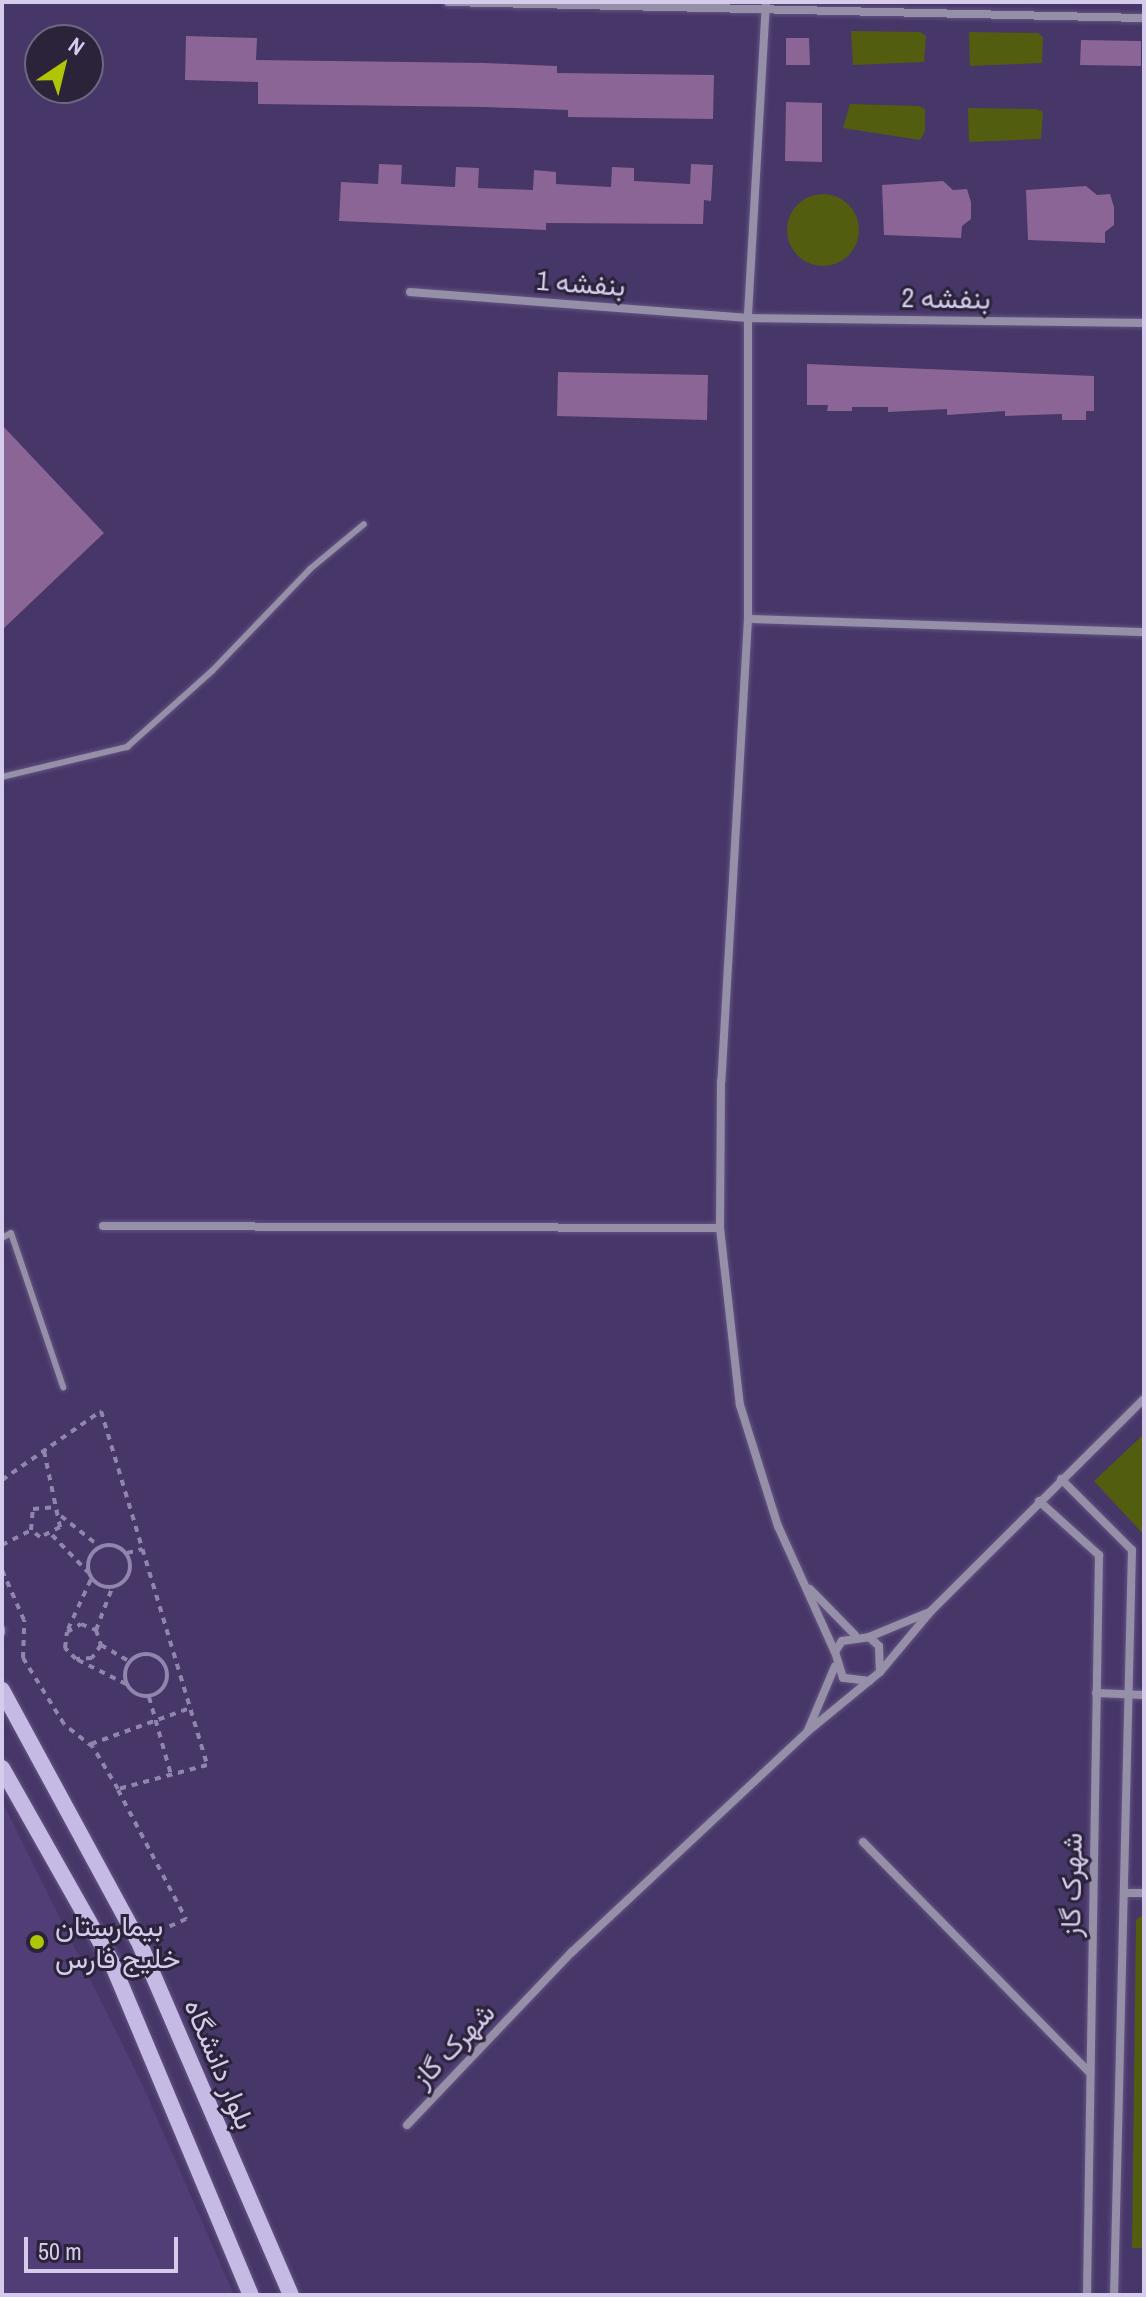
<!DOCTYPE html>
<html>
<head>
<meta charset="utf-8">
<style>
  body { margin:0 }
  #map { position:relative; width:1146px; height:2297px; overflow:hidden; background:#473668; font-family:"Archivo Narrow",Vazirmatn,sans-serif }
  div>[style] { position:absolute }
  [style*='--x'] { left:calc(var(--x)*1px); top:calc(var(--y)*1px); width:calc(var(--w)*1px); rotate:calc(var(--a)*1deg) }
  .built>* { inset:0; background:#513e76 }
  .green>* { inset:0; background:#535d10 }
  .round { border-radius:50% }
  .building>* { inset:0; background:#8a6595 }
  .path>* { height:4px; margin-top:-2px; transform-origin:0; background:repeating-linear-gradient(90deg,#9285ad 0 6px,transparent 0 12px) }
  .path>.ring { margin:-2px; padding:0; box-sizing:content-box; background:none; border:4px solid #9285ad; border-radius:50% }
  .roads { filter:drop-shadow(0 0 2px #635482) drop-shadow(0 0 2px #635482) }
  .service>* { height:6px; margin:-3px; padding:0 3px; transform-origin:3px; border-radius:3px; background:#968fa8 }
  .minor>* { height:8px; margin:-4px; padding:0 4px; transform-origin:4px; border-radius:4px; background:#968fa8 }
  .secondary>* { height:16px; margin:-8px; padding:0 8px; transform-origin:8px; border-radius:8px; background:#c5bae3 }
  .dots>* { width:22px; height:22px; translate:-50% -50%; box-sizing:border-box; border:4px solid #2a233a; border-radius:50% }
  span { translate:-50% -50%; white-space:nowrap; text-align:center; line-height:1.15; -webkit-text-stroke:6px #2a233a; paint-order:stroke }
  .street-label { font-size:28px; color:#d4ccea }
  .poi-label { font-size:28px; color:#d4ccea }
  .left { translate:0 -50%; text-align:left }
  .frame { position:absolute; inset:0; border:4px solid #d4ccea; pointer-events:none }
  .north { position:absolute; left:24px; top:24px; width:80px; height:80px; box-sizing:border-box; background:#2a233a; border:2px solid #6e6780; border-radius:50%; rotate:35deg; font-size:22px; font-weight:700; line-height:32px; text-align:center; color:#d4ccea }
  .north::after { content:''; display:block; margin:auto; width:28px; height:36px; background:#afc506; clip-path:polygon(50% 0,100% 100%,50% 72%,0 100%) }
  .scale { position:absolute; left:24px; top:2237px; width:154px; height:36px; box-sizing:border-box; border:4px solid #d4ccea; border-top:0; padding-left:10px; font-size:24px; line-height:28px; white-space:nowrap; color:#d4ccea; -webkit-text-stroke:6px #2a233a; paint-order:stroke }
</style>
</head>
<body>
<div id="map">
  <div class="built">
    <div style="clip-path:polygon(2px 1801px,142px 2084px,234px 2295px,2px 2295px)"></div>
  </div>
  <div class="green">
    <div style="clip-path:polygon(851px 31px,920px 32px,926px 36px,924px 62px,853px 65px)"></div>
    <div style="clip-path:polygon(969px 32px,1038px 33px,1043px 37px,1042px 63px,970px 66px)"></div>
    <div style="clip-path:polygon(850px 104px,919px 106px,925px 109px,925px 131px,920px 140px,843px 128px)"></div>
    <div style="clip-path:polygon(968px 108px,1037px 109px,1043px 112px,1041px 139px,969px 142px)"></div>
    <div class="round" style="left:787px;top:194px;width:72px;height:72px"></div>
    <div style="clip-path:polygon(1144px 1434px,1144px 1535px,1094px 1481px)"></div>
    <div style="clip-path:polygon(1144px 1914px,1144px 2248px,1132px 2248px,1136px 1920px)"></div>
  </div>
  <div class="building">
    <div style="clip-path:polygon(186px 36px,257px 38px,256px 60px,484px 63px,557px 66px,557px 73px,714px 75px,713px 119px,568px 117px,568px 110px,485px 107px,258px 104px,258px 82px,185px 80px)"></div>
    <div style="clip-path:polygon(786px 38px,809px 38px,810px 65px,786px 65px)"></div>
    <div style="clip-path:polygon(1081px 40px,1141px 41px,1141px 66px,1080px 65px)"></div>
    <div style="clip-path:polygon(786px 102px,822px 103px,822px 162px,785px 161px)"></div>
    <div style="clip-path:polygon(379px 164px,402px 165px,401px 184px,455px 187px,456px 167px,479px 168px,478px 188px,533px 190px,534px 170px,556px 172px,556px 184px,611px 187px,612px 167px,634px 168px,634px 181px,690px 184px,691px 164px,713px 165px,711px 201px,704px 200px,703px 224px,546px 223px,546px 230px,339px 221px,341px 182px,378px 184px)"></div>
    <div style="clip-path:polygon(943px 181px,953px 190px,967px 189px,971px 202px,971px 219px,962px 226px,961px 238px,884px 235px,882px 185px)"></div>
    <div style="clip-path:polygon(1086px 186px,1097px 195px,1110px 194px,1114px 207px,1114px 225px,1105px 232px,1105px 243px,1028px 240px,1026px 190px)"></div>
    <div style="clip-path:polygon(807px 364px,1094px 376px,1094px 411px,1086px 411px,1086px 420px,1062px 420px,1062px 414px,1005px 416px,1005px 411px,947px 415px,947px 409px,888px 412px,888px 407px,852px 407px,852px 411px,827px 411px,828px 405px,807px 405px)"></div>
    <div style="clip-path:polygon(558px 372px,708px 375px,707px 420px,557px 416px)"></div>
    <div style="clip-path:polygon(2px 425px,104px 533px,2px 630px)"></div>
  </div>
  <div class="path">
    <div style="--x:44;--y:1451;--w:78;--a:78.1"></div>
    <div style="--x:60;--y:1527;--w:22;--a:153"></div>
    <div style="--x:40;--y:1537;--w:11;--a:-142"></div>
    <div style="--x:31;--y:1530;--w:21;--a:-85"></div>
    <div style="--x:33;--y:1509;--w:21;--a:-5"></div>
    <div style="--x:2;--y:1480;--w:121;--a:-34.9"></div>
    <div style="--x:101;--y:1411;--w:370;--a:73.3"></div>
    <div style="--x:207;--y:1765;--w:92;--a:164.9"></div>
    <div style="--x:118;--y:1789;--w:49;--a:-120.8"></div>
    <div style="--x:93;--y:1747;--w:37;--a:-142"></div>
    <div style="--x:64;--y:1724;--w:78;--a:-121.8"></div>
    <div style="--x:23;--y:1658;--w:38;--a:-88"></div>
    <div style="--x:24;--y:1620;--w:55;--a:-113.7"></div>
    <div style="--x:61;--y:1516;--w:48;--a:38.3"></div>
    <div style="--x:52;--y:1535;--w:52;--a:45.8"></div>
    <div class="ring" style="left:88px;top:1545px;width:38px;height:38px"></div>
    <div style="--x:2;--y:1545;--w:33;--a:-27"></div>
    <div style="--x:127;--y:1553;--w:16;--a:-14"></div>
    <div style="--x:81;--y:1624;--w:16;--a:22"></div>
    <div style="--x:96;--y:1630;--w:16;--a:72"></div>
    <div style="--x:101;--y:1645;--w:16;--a:125"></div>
    <div style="--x:92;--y:1658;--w:16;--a:176"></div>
    <div style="--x:76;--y:1659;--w:16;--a:-135"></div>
    <div style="--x:65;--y:1648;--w:16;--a:-83"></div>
    <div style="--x:67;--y:1632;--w:16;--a:-30"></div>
    <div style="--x:68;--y:1629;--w:57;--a:-65.2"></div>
    <div style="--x:96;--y:1630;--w:45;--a:-69.1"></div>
    <div style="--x:101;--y:1645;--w:32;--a:30"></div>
    <div class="ring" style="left:125px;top:1654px;width:38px;height:38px"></div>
    <div style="--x:78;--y:1660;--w:56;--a:26.6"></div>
    <div style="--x:149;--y:1697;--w:81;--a:74.2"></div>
    <div style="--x:91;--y:1744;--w:105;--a:-20"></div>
    <div style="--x:118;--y:1790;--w:146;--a:62.2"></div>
    <div style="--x:186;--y:1919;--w:37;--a:156"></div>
  </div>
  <div class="roads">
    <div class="service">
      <div style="--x:2;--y:777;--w:129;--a:-13.5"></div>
      <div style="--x:127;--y:747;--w:114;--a:-41.8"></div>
      <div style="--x:212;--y:671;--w:141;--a:-46.1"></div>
      <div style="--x:310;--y:569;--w:70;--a:-39.8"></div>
      <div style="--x:2;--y:1238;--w:10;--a:-29"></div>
      <div style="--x:11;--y:1233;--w:163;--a:71.3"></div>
      <div style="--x:2;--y:1629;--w:4;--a:90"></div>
    </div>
    <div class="minor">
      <div style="--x:448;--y:2;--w:696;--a:1.32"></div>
      <div style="--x:766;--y:2;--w:317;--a:93.3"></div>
      <div style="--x:748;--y:318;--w:301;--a:90"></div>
      <div style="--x:748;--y:619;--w:463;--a:93.3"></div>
      <div style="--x:721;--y:1081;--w:147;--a:90.4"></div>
      <div style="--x:720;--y:1228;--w:178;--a:83.6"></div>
      <div style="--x:740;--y:1405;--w:127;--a:72.6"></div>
      <div style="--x:778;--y:1526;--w:138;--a:65.7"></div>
      <div style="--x:410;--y:292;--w:339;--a:4.4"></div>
      <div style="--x:748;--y:318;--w:396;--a:0.7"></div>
      <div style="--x:748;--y:619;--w:396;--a:1.9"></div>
      <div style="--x:103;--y:1226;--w:617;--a:0.19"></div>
      <div style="--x:1061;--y:1479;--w:100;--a:45"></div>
      <div style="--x:1132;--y:1550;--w:745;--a:91.38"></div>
      <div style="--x:1039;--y:1501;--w:81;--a:42"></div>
      <div style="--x:1099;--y:1555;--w:740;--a:90.93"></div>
      <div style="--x:810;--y:1589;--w:64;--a:45.6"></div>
      <div style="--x:869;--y:1637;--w:13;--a:42"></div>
      <div style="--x:879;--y:1646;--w:26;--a:88"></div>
      <div style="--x:880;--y:1672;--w:14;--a:141"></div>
      <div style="--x:869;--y:1681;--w:26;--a:-173"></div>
      <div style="--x:843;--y:1678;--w:27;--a:-107"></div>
      <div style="--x:835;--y:1652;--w:13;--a:-58"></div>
      <div style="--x:842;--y:1641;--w:27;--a:-8"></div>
      <div style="--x:869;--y:1637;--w:63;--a:-22.5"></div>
      <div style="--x:880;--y:1672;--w:80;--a:-50.1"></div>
      <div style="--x:931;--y:1611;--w:301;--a:-44.9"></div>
      <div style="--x:1096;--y:1693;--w:48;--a:2.4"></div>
      <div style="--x:808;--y:1730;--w:69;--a:-67.1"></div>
      <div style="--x:863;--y:1842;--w:324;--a:45.5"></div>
      <div style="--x:1125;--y:1893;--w:19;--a:0"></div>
      <div style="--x:407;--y:2125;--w:239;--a:-46.4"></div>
      <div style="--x:572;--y:1952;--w:323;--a:-43.1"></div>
      <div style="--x:808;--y:1731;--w:79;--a:-39.3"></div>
    </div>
    <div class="secondary">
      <div style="--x:2;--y:1690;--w:285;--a:61.5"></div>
      <div style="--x:138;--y:1940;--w:387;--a:66.7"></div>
      <div style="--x:2;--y:1768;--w:222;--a:60.5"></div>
      <div style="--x:111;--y:1961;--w:362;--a:67.3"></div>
    </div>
  </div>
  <div class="dots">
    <div style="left:37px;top:1942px;background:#afc506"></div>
  </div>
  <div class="street-label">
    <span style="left:581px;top:283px;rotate:4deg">بنفشه 1</span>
    <span style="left:946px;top:298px;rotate:1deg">بنفشه 2</span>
    <span style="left:1071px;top:1885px;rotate:-89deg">شهرک گاز</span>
    <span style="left:453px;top:2045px;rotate:-46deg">شهرک گاز</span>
    <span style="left:220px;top:2064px;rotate:67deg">بلوار دانشگاه</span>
  </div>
  <div class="poi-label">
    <span class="left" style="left:55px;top:1942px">بیمارستان<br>خلیج فارس</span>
  </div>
  <div class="frame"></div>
  <div class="north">N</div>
  <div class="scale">50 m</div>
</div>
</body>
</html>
